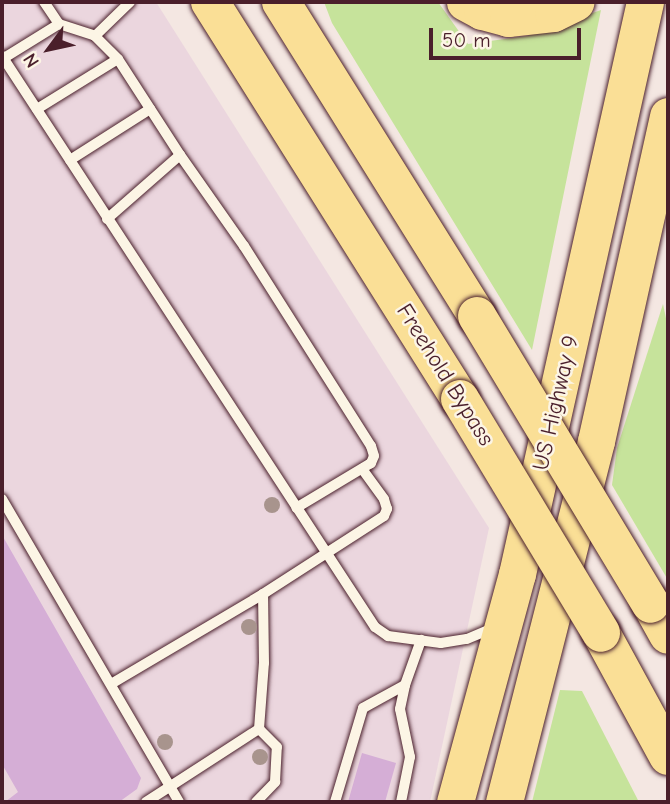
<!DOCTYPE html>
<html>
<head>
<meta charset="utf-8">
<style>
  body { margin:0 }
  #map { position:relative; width:670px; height:804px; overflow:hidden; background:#f4e7e2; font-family:"Comic Neue",sans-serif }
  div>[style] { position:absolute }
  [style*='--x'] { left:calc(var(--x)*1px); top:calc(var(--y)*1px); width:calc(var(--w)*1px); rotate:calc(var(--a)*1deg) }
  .built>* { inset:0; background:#ebd6de }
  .green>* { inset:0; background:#c6e39b }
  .building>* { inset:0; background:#d5aed6 }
  .roads { filter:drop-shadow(0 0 2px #4a1f2b) drop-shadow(0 0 2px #4a1f2b) }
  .service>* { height:10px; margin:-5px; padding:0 5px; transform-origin:5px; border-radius:5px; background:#fcf5e5 }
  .trunk>* { height:37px; margin:-18.5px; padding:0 18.5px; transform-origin:18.5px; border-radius:18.5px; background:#fadf96 }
  .motorway>* { height:38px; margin:-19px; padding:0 19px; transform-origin:19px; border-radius:19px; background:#fadf96 }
  .bridges { filter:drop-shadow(0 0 2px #4a1f2b) drop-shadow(0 0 2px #4a1f2b) }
  .motorway-bridge>* { height:38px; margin:-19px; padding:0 19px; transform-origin:19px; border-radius:19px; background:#fadf96 }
  .trees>* { width:16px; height:16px; margin:-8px; border-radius:50%; background:#a8948d }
  span { translate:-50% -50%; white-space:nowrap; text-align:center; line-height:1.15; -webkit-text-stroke:5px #fcf5e5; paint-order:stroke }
  .street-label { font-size:23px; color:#4a1f2b }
  .frame { position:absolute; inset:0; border:4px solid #4a1f2b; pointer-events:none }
  .north { position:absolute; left:14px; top:14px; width:70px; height:70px; -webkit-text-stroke:5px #fcf5e5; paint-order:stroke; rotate:237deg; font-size:19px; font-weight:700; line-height:28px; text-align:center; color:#4a1f2b }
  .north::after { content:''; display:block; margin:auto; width:24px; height:32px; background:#4a1f2b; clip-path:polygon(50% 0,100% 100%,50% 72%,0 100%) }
  .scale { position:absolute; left:429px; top:28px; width:152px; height:32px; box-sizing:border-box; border:4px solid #4a1f2b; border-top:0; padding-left:9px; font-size:21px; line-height:24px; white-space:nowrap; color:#4a1f2b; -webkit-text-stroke:5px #fcf5e5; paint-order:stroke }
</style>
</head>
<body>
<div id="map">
  <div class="built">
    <div style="clip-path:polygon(2px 2px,156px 2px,489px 528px,430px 802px,2px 802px)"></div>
  </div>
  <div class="green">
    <div style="clip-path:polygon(324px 2px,438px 2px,468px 44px,527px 36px,601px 10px,532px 350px,332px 23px)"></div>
    <div style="clip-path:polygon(663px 304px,668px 328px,668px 580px,612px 485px,617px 448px)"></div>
    <div style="clip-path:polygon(560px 690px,582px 691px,639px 802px,532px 802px)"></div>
  </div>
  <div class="building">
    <div style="clip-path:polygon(2px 535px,141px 778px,137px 789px,119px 802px,5px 802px,18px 792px,2px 764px)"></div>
    <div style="clip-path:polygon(362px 753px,396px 763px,385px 802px,348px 802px)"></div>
  </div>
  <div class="roads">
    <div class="service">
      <div style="--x:59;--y:24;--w:38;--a:18"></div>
      <div style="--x:2;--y:56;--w:682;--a:56.85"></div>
      <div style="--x:375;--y:627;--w:16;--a:35"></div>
      <div style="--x:388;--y:636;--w:53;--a:7.5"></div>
      <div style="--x:441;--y:643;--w:26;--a:-9"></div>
      <div style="--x:467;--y:639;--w:28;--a:-23"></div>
      <div style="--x:4;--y:58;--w:65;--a:-31.7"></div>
      <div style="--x:59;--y:24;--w:27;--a:-124"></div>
      <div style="--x:37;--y:109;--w:95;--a:-31.7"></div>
      <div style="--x:118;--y:59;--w:33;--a:-135"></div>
      <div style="--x:95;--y:36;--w:49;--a:-44.2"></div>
      <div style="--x:180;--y:155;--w:111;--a:54.9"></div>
      <div style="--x:244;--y:246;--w:237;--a:57.6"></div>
      <div style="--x:371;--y:446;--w:10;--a:73"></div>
      <div style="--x:374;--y:456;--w:8;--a:113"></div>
      <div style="--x:371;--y:463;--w:87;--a:149"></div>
      <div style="--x:70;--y:160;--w:95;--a:-32.5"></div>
      <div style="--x:107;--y:219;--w:97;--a:-41.2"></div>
      <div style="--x:180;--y:155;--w:114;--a:-122.9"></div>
      <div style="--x:2;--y:499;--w:351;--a:59.7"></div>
      <div style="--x:111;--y:684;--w:177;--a:-30.6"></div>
      <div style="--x:146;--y:802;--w:135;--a:-32.9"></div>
      <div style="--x:256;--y:802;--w:28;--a:-46"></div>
      <div style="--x:275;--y:782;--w:35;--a:-87"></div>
      <div style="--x:277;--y:747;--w:25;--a:-135"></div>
      <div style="--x:259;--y:729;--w:66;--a:-85.7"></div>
      <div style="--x:264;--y:663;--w:69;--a:-90.8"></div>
      <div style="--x:263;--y:594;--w:144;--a:-32.8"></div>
      <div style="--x:384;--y:516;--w:8;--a:-67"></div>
      <div style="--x:387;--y:509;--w:10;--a:-107"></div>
      <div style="--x:384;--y:499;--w:37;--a:-126"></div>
      <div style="--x:335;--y:802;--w:98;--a:-73.4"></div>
      <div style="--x:363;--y:708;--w:48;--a:-28.7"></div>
      <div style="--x:401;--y:802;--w:46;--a:-78.7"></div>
      <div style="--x:410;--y:757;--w:49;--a:-101.8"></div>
      <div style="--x:400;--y:709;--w:25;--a:-78"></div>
      <div style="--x:405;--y:685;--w:48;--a:-70.4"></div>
    </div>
    <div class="trunk">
      <div style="--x:465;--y:2;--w:19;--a:28"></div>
      <div style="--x:482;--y:11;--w:27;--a:15"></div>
      <div style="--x:508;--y:18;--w:45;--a:-6.3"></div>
      <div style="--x:553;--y:13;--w:25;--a:-26"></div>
      <div style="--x:455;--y:802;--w:236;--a:-74.8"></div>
      <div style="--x:517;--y:574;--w:586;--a:-77.39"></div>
      <div style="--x:504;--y:802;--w:373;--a:-75.7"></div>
      <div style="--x:596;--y:441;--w:333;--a:-77.5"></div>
    </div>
    <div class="motorway">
      <div style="--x:210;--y:2;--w:469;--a:57.8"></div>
      <div style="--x:281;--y:2;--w:370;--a:58"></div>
      <div style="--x:651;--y:604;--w:35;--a:61"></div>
      <div style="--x:601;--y:633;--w:140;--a:61.4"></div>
    </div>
  </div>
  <div class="bridges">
    <div class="motorway-bridge">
      <div style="--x:477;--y:316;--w:336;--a:58.9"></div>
      <div style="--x:460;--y:399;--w:273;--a:58.9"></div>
    </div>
  </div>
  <div class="trees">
    <div style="left:272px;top:505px"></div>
    <div style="left:249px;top:627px"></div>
    <div style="left:165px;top:742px"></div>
    <div style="left:260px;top:757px"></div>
  </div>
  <div class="street-label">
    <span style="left:445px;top:375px;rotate:58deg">Freehold Bypass</span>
    <span style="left:556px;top:403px;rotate:-77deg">US Highway 9</span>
  </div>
  <div class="frame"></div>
  <div class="north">N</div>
  <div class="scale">50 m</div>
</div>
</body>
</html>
